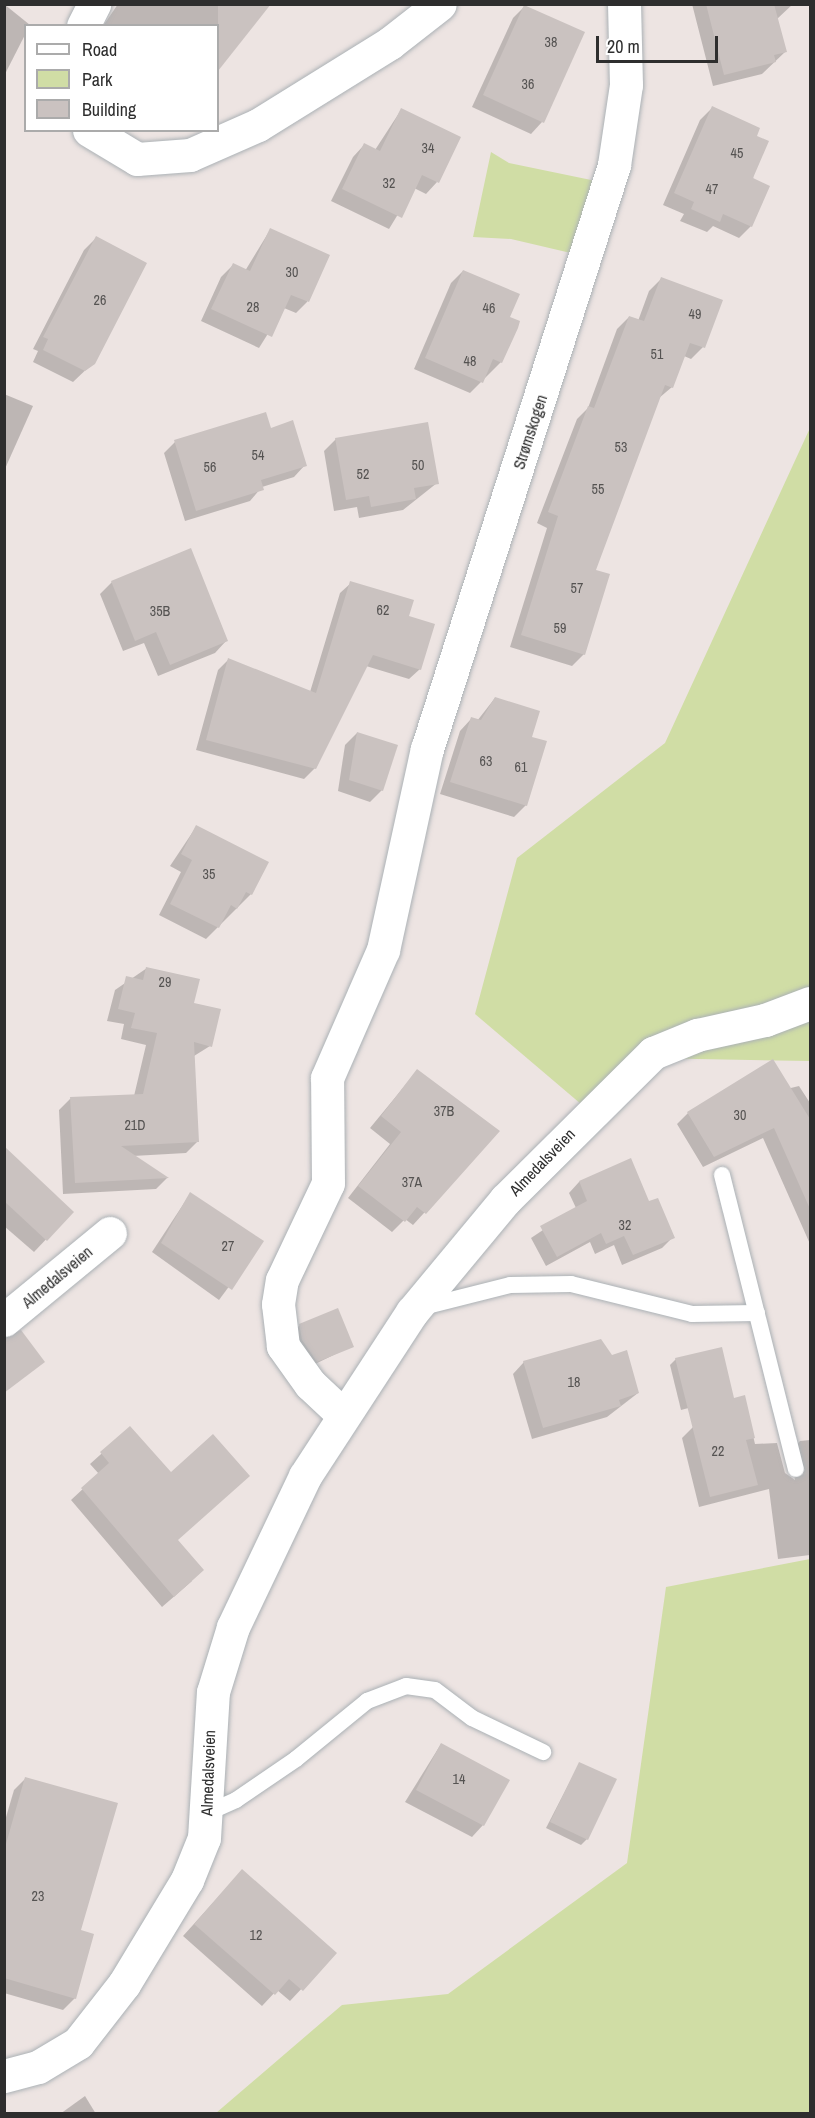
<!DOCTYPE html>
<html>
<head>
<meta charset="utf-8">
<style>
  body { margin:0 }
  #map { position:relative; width:815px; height:2118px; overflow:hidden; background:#ede4e2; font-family:"Archivo Narrow",sans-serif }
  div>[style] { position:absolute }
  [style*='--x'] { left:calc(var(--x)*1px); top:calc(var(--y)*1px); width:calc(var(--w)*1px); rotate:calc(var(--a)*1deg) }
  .green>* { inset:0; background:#d0dda5 }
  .shadow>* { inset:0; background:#0003 }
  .building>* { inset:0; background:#cac2c0 }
  .roads { filter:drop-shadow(0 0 2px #abb1b5) drop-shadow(0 0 2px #abb1b5) }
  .lane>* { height:16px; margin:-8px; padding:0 8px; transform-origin:8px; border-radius:8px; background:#fff }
  .street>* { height:33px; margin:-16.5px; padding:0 16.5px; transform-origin:16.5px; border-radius:16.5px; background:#fff }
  span { translate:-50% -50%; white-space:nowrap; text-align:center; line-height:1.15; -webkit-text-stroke:4.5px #fff; paint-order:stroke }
  .number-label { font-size:14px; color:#555352 }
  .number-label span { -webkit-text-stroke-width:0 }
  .street-label { font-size:16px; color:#2e2e2e }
  .frame { position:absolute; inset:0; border:6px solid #2e2e2e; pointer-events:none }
  .legend { position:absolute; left:24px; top:24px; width:195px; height:108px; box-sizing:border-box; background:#fff; border:2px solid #ababab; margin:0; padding:8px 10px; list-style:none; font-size:18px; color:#2e2e2e }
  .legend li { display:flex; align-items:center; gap:12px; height:30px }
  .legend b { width:30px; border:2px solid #ababab }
  .scale { position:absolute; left:596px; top:36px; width:122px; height:27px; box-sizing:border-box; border:3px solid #2e2e2e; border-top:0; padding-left:8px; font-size:18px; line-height:21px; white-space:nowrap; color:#2e2e2e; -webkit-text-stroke:4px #fff; paint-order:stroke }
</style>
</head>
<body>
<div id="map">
  <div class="green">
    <div style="clip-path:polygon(491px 152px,509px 163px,596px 181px,575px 254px,511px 239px,473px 237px)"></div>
    <div style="clip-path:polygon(810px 428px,810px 1061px,643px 1058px,588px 1110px,475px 1014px,517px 858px,665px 743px)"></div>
    <div style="clip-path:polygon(810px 1559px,810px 2113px,216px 2113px,342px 2005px,448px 1994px,627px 1863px,666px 1587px)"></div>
  </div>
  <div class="shadow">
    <div style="clip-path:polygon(4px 4px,30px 25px,4px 76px)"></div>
    <div style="clip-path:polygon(118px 4px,269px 4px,218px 69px,218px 26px,103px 26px)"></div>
    <div style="clip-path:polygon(692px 4px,793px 4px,777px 19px,785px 52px,762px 74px,713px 86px)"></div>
    <div style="clip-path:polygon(524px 7px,583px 33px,542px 122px,531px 134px,472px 107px,513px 18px)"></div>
    <div style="clip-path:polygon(712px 108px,755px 137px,751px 226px,739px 238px,713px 226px,707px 232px,680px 221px,684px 214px,663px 205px,700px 120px)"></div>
    <div style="clip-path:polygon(401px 110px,437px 182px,426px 194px,414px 188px,389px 229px,331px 201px,353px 157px,364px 145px,375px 150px)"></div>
    <div style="clip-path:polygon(270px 230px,328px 256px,307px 302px,296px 313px,284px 308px,259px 348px,201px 321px,221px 277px,233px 265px,245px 271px)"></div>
    <div style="clip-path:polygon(96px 238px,93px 363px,73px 382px,33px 362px,38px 351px,33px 349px,84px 250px)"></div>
    <div style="clip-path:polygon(463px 271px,508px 317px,501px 362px,470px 393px,414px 369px,451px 283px)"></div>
    <div style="clip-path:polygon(661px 279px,703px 347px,691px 359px,684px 356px,672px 387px,659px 398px,594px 571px,584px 654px,572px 666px,510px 647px,547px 528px,537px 523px,577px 419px,588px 408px,617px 329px,629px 317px,638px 321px,649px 291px)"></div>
    <div style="clip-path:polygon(4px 394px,33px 406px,4px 471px)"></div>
    <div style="clip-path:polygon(270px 430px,305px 465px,294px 477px,262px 487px,250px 501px,185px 521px,164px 453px,175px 442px)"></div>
    <div style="clip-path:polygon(336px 439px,437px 483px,403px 510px,359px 518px,357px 507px,334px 511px,324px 451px)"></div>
    <div style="clip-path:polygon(112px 582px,226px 641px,215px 653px,158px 676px,144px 643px,123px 651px,100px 594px)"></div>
    <div style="clip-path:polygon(351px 583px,407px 617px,420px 669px,409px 679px,366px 666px,315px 768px,304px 779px,196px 750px,218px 670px,228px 660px,310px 692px,340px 593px)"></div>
    <div style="clip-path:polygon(495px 698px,530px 738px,526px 805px,514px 817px,440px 794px,460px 731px,471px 719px,477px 721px)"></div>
    <div style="clip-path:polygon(357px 733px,382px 790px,370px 802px,338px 791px,345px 745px)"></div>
    <div style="clip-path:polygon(196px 827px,251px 894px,206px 939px,159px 915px,181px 872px,170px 866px)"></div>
    <div style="clip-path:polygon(147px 968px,193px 1004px,210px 1046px,194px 1056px,198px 1141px,186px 1153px,133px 1156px,167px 1178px,156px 1189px,63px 1194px,59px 1110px,70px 1099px,134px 1096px,146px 1045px,121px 1039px,124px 1024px,107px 1021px,115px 990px)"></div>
    <div style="clip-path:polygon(417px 1071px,498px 1132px,413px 1225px,405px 1219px,392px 1232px,348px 1198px,390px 1144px,370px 1128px)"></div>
    <div style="clip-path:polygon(799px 1086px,810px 1103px,810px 1244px,763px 1138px,703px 1167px,677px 1124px,688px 1113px)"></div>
    <div style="clip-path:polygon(4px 1151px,72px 1212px,34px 1252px,4px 1226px)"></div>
    <div style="clip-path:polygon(630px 1160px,649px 1203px,673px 1237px,662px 1248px,622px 1265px,614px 1245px,595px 1254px,590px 1242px,546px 1266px,531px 1238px,576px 1208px,569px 1193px,579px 1182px)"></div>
    <div style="clip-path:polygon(190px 1194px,262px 1242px,219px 1300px,152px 1252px)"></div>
    <div style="clip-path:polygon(300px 1325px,352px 1346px,311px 1366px,294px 1331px)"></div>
    <div style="clip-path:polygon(612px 1356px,638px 1393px,607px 1417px,532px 1439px,513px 1374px,524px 1362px)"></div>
    <div style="clip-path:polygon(676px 1359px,726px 1398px,681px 1410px,670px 1365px)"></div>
    <div style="clip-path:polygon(750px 1423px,755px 1444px,777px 1443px,785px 1473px,795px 1480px,790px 1452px,800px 1441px,810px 1440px,810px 1555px,778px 1559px,769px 1489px,699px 1507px,682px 1438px,693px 1427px)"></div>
    <div style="clip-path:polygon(130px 1428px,192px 1581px,162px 1607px,71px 1500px,99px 1474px,90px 1464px)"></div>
    <div style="clip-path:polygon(441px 1744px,483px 1825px,472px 1837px,405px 1802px)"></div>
    <div style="clip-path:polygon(579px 1764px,587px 1839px,581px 1845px,546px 1828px)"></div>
    <div style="clip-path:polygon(26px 1778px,79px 1931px,75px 1998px,63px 2010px,4px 1993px,4px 1824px,14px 1790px)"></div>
    <div style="clip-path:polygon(231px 1883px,335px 1953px,290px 2001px,277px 1990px,262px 2006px,183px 1936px)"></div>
    <div style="clip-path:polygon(85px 2096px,96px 2114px,60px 2114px)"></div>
  </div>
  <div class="building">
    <div style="clip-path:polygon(218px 4px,271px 4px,218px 71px)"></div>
    <div style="clip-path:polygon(706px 4px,774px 4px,787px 52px,774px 55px,776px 62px,724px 75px)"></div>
    <div style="clip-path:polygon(524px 5px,585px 32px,544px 123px,483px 95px)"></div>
    <div style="clip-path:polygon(712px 106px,760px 128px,757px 136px,769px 141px,753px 178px,770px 186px,752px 227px,723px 214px,720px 222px,691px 209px,694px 202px,674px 193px)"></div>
    <div style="clip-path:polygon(401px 108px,461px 137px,439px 183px,422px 175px,402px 218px,342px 189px,364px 143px,380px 151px)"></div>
    <div style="clip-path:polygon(270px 228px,330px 255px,309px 302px,291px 295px,272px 337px,211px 309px,233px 263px,250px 271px)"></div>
    <div style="clip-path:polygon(96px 236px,147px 263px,95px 364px,85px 371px,43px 350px,48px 339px,43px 337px)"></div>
    <div style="clip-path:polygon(463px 270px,520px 294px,510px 317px,520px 321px,518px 328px,502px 363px,493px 359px,483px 383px,425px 358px)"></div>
    <div style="clip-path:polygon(661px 277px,723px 300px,705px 348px,690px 343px,673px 388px,665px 385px,596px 570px,610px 574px,585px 655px,521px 635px,558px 516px,548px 512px,588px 406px,594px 408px,629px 316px,644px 321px)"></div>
    <div style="clip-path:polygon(266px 412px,271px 428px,293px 420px,307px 466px,261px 480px,264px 490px,196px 511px,174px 440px)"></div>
    <div style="clip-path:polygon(428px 422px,439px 484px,414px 488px,416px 499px,371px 507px,369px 496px,346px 500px,335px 438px)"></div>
    <div style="clip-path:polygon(191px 548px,228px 641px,170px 665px,156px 632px,135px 641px,111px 581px)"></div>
    <div style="clip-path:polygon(350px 581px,414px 600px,409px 616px,435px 624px,421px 670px,373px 655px,316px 769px,206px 740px,228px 658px,316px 693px)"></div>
    <div style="clip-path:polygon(495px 697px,540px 711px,532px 737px,547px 741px,527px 806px,450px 782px,471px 717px,481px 720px)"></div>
    <div style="clip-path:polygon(357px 732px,398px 745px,383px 791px,349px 780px)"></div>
    <div style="clip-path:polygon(196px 825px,269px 862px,252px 895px,246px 892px,237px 909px,231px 905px,219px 928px,170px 904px,192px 860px,181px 854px)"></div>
    <div style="clip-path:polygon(146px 967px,200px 979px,194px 1003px,221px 1009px,212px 1047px,194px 1042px,199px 1142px,121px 1146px,169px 1178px,75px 1183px,70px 1097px,143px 1094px,157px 1033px,131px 1028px,135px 1013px,118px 1009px,126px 976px,143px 980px)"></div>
    <div style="clip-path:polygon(773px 1059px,810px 1119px,810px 1209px,774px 1128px,714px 1157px,687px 1112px)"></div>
    <div style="clip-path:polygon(417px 1069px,500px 1131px,426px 1214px,417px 1207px,405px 1222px,358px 1186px,401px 1132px,381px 1116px)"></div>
    <div style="clip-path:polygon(4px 1146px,74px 1212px,47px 1241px,4px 1201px)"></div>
    <div style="clip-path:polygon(631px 1158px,649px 1201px,658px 1198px,675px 1238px,633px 1255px,624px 1236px,606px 1244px,601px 1233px,557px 1257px,540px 1226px,587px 1201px,579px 1181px)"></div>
    <div style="clip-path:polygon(190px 1192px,264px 1241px,232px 1290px,161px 1243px)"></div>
    <div style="clip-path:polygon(338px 1308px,354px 1347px,317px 1362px,302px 1340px,299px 1324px)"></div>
    <div style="clip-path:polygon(21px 1330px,45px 1362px,4px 1393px,4px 1338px)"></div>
    <div style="clip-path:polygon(601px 1339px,612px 1355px,627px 1350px,639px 1393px,619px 1400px,621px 1406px,543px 1428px,523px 1361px)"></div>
    <div style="clip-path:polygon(722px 1347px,734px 1398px,745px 1395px,755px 1438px,746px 1440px,758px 1485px,710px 1497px,675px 1358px)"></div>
    <div style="clip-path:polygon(130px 1426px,171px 1472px,213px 1434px,250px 1476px,178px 1540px,204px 1570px,174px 1597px,81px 1488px,109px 1463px,100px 1452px)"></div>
    <div style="clip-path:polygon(441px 1743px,510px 1780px,484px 1826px,416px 1790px)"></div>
    <div style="clip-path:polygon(579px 1762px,617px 1779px,588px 1840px,550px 1822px)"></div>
    <div style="clip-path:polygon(25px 1777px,118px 1803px,81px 1930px,94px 1934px,76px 1999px,4px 1978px,4px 1851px)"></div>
    <div style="clip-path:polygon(242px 1869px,337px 1953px,303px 1991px,289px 1979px,275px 1995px,194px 1924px)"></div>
  </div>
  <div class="roads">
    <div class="lane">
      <div style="--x:722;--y:1175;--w:303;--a:75.9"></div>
      <div style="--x:423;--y:1307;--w:90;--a:-14.2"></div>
      <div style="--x:510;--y:1285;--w:61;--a:-0.9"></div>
      <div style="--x:571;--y:1284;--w:125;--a:13.9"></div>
      <div style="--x:692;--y:1314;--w:65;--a:-0.9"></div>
      <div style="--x:207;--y:1813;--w:32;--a:-24"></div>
      <div style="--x:236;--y:1800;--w:73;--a:-34.3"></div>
      <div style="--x:296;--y:1759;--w:92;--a:-39.2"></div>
      <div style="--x:367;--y:1701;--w:42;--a:-21"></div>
      <div style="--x:406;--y:1686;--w:29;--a:8"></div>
      <div style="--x:435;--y:1690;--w:46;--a:37.1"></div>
      <div style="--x:472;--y:1718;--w:79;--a:25.6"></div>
    </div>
    <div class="street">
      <div style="--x:83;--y:26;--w:25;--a:-63"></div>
      <div style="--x:89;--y:130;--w:56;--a:31.1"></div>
      <div style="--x:137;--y:159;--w:53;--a:-4.3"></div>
      <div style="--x:190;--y:155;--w:74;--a:-23.8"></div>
      <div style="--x:258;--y:125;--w:155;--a:-31.8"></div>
      <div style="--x:390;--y:43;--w:63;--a:-38"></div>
      <div style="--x:4;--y:1320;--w:137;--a:-39.4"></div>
      <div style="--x:341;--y:1413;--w:42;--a:-136.9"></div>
      <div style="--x:310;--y:1384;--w:47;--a:-125.4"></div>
      <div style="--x:283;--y:1346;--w:42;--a:-96.8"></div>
      <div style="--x:278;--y:1304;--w:24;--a:-81"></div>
      <div style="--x:282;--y:1280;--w:107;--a:-64.6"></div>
      <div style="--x:328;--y:1183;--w:105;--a:-90.5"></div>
      <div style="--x:327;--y:1078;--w:140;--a:-66.4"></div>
      <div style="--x:383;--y:950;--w:206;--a:-77.7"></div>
      <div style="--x:427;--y:749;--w:613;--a:-72.24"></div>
      <div style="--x:614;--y:165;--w:81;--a:-81.5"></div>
      <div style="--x:626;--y:85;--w:81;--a:-91.4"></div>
      <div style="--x:4;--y:2076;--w:35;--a:-15"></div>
      <div style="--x:38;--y:2067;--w:47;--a:-31"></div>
      <div style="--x:78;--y:2043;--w:75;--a:-52.1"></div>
      <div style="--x:124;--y:1984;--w:122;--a:-58.8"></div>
      <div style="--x:187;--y:1880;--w:45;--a:-68"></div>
      <div style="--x:204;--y:1838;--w:146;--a:-86.5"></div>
      <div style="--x:213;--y:1692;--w:68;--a:-72.9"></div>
      <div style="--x:233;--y:1627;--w:167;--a:-64.5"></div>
      <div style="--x:305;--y:1476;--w:196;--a:-56.9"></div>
      <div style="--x:412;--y:1312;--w:146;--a:-50.3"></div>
      <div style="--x:505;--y:1200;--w:209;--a:-44.8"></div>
      <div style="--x:653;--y:1053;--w:48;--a:-22.2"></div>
      <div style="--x:697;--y:1035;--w:70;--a:-12.4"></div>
      <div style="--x:765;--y:1020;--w:48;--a:-20.7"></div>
    </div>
  </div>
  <div class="number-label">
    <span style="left:551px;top:42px">38</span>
    <span style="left:528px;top:84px">36</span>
    <span style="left:428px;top:148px">34</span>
    <span style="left:737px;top:153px">45</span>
    <span style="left:389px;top:183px">32</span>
    <span style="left:712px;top:189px">47</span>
    <span style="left:292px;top:272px">30</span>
    <span style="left:100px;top:300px">26</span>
    <span style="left:253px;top:307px">28</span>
    <span style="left:489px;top:308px">46</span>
    <span style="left:695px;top:314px">49</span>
    <span style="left:657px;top:354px">51</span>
    <span style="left:470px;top:361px">48</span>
    <span style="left:621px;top:447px">53</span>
    <span style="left:258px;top:455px">54</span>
    <span style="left:418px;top:465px">50</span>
    <span style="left:210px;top:467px">56</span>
    <span style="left:363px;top:474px">52</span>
    <span style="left:598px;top:489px">55</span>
    <span style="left:577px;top:588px">57</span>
    <span style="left:383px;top:610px">62</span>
    <span style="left:160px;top:611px">35B</span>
    <span style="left:560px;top:628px">59</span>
    <span style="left:486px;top:761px">63</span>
    <span style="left:521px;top:767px">61</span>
    <span style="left:209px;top:874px">35</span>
    <span style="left:165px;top:982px">29</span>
    <span style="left:444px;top:1111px">37B</span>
    <span style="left:740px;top:1115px">30</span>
    <span style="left:135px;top:1125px">21D</span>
    <span style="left:412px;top:1182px">37A</span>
    <span style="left:625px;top:1225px">32</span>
    <span style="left:228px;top:1246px">27</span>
    <span style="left:574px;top:1382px">18</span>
    <span style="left:718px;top:1451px">22</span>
    <span style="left:459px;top:1779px">14</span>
    <span style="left:38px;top:1896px">23</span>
    <span style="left:256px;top:1935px">12</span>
  </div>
  <div class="street-label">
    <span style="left:530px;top:432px;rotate:-72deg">Strømskogen</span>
    <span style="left:542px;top:1162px;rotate:-46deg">Almedalsveien</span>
    <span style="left:57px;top:1277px;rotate:-40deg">Almedalsveien</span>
    <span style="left:208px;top:1773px;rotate:-88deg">Almedalsveien</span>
  </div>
  <div class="frame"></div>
  <ul class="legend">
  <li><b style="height:8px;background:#fff"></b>Road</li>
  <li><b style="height:16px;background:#d0dda5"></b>Park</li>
  <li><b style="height:16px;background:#cac2c0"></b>Building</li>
  </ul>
  <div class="scale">20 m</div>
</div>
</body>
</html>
